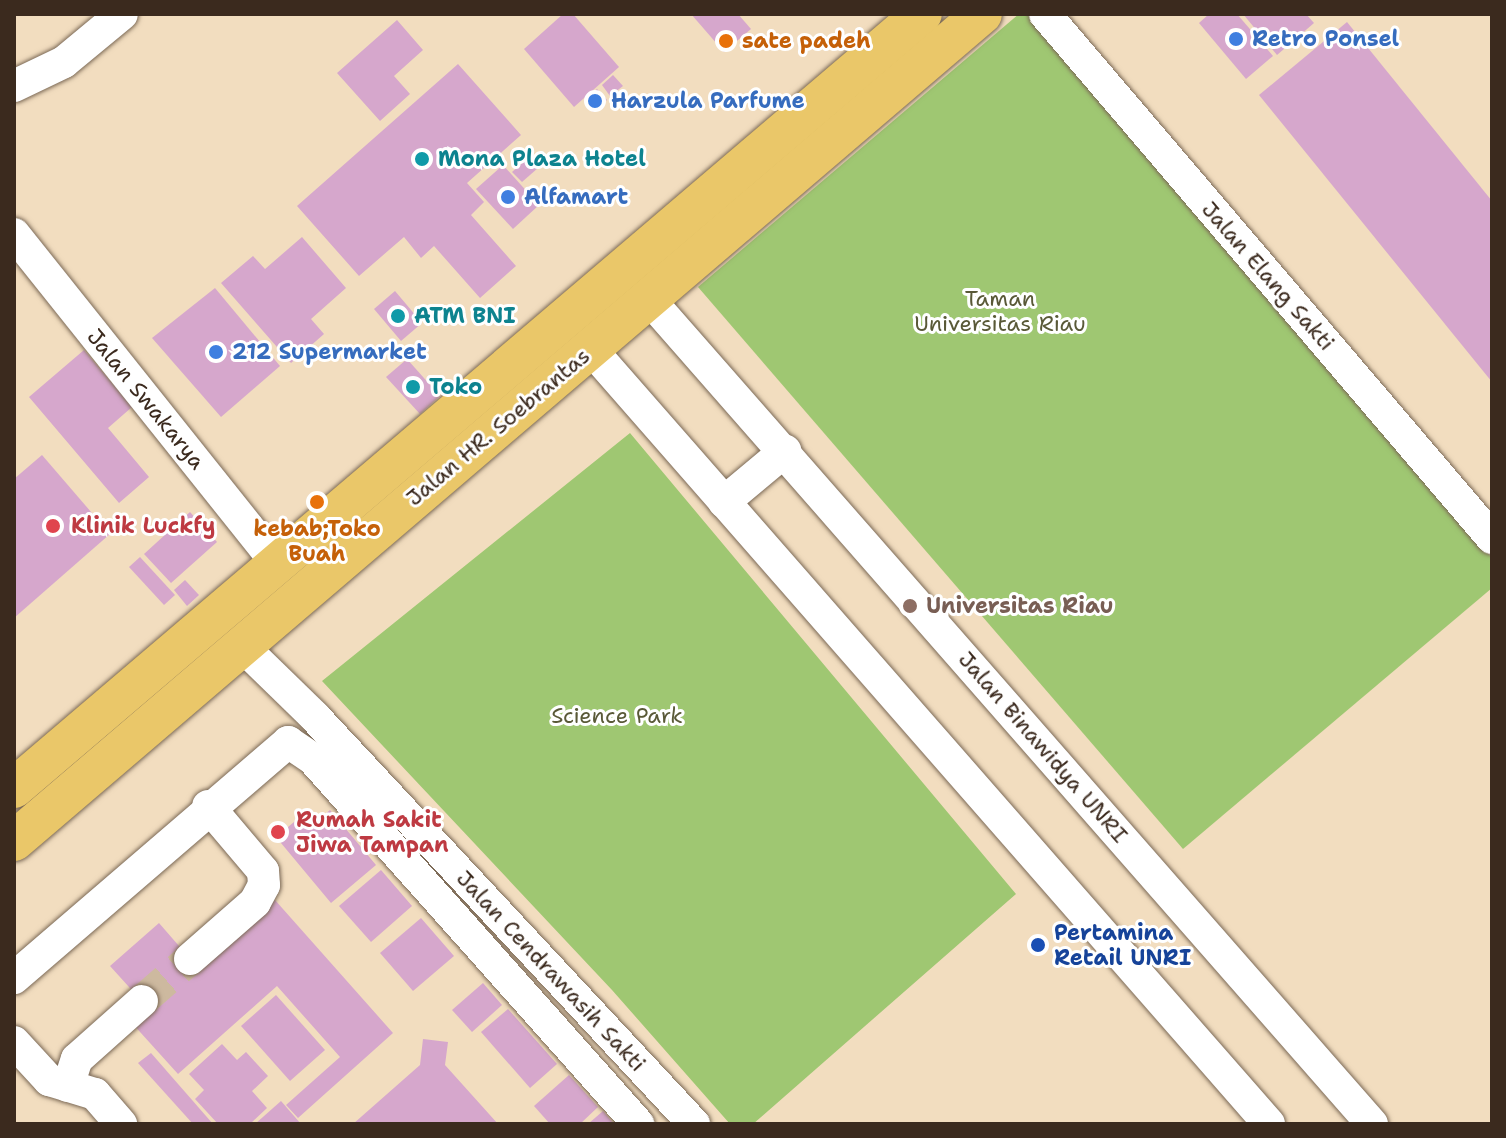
<!DOCTYPE html>
<html>
<head>
<meta charset="utf-8">
<style>
  body { margin:0 }
  #map { position:relative; width:1506px; height:1138px; overflow:hidden; background:#f2ddbf; font-family:"Shantell Sans",sans-serif }
  div>[style] { position:absolute }
  [style*='--x'] { left:calc(var(--x)*1px); top:calc(var(--y)*1px); width:calc(var(--w)*1px); rotate:calc(var(--a)*1deg) }
  .green>* { inset:0; background:#9fc772 }
  .building>* { inset:0; background:#d6a7cc }
  .minor-tunnel>* { height:32px; margin-top:-16px; transform-origin:0; background:repeating-linear-gradient(90deg,#cdb99f 0 32px,transparent 0 48px) }
  .roads { filter:drop-shadow(0 0 2px #7b6956) drop-shadow(0 0 2px #7b6956) }
  .minor>* { height:32px; margin:-16px; padding:0 16px; transform-origin:16px; border-radius:16px; background:#fff }
  .major>* { height:40px; margin:-20px; padding:0 20px; transform-origin:20px; border-radius:20px; background:#eac769 }
  .dots>* { width:22px; height:22px; translate:-50% -50%; box-sizing:border-box; border:4px solid #fff; border-radius:50% }
  span { translate:-50% -50%; white-space:nowrap; text-align:center; line-height:1.15; -webkit-text-stroke:6px #fff; paint-order:stroke }
  .shop-label { font-size:22px; color:#366cbe; font-weight:700 }
  .left { translate:0 -50%; text-align:left }
  .food-label { font-size:22px; color:#c56008; font-weight:700 }
  .culture-label { font-size:22px; color:#0d838f; font-weight:700 }
  .street-label { font-size:22px; color:#3b2a1e }
  .park-label { font-size:22px; color:#595937 }
  .health-label { font-size:22px; color:#be3a42; font-weight:700 }
  .education-label { font-size:22px; color:#785e54; font-weight:700 }
  .transit-label { font-size:22px; color:#164399; font-weight:700 }
  .frame { position:absolute; inset:0; border:16px solid #3b2a1e; pointer-events:none }
</style>
</head>
<body>
<div id="map">
  <div class="green">
    <div style="clip-path:polygon(1019px 14px,1027px 14px,1492px 558px,1492px 588px,1183px 849px,698px 287px)"></div>
    <div style="clip-path:polygon(630px 433px,1016px 894px,753px 1124px,730px 1124px,612px 990px,322px 681px)"></div>
  </div>
  <div class="building">
    <div style="clip-path:polygon(563px 14px,573px 14px,619px 67px,574px 107px,524px 49px)"></div>
    <div style="clip-path:polygon(691px 14px,738px 14px,751px 29px,724px 52px)"></div>
    <div style="clip-path:polygon(1209px 14px,1237px 14px,1273px 56px,1246px 79px,1199px 23px)"></div>
    <div style="clip-path:polygon(1243px 14px,1306px 14px,1314px 23px,1277px 55px)"></div>
    <div style="clip-path:polygon(397px 20px,423px 50px,394px 76px,410px 94px,380px 121px,337px 73px)"></div>
    <div style="clip-path:polygon(1347px 22px,1492px 201px,1492px 382px,1259px 95px)"></div>
    <div style="clip-path:polygon(458px 64px,521px 135px,467px 183px,484px 202px,471px 215px,516px 266px,480px 298px,434px 246px,421px 258px,404px 237px,359px 276px,297px 206px)"></div>
    <div style="clip-path:polygon(613px 75px,623px 86px,610px 96px,602px 85px)"></div>
    <div style="clip-path:polygon(597px 89px,607px 100px,593px 112px,584px 101px)"></div>
    <div style="clip-path:polygon(528px 158px,538px 168px,522px 182px,512px 172px)"></div>
    <div style="clip-path:polygon(503px 165px,539px 205px,513px 229px,476px 189px)"></div>
    <div style="clip-path:polygon(302px 237px,346px 288px,311px 319px,324px 334px,291px 363px,221px 283px,253px 256px,265px 269px)"></div>
    <div style="clip-path:polygon(215px 288px,280px 366px,221px 417px,152px 338px)"></div>
    <div style="clip-path:polygon(395px 291px,422px 323px,401px 341px,374px 309px)"></div>
    <div style="clip-path:polygon(84px 350px,132px 407px,108px 428px,149px 477px,119px 503px,29px 397px)"></div>
    <div style="clip-path:polygon(407px 359px,440px 396px,420px 414px,386px 377px)"></div>
    <div style="clip-path:polygon(42px 455px,110px 534px,14px 618px,14px 479px)"></div>
    <div style="clip-path:polygon(190px 512px,217px 542px,171px 583px,144px 554px)"></div>
    <div style="clip-path:polygon(140px 557px,175px 595px,164px 605px,129px 567px)"></div>
    <div style="clip-path:polygon(185px 580px,199px 595px,187px 606px,174px 590px)"></div>
    <div style="clip-path:polygon(330px 810px,376px 865px,331px 903px,276px 837px,300px 817px,309px 828px)"></div>
    <div style="clip-path:polygon(381px 870px,412px 906px,371px 942px,339px 906px)"></div>
    <div style="clip-path:polygon(275px 900px,393px 1033px,298px 1118px,286px 1105px,340px 1057px,277px 986px,178px 1074px,131px 1022px,148px 1008px,110px 966px,159px 923px,199px 969px)"></div>
    <div style="clip-path:polygon(421px 918px,454px 956px,413px 991px,380px 953px)"></div>
    <div style="clip-path:polygon(483px 983px,502px 1005px,472px 1032px,452px 1010px)"></div>
    <div style="clip-path:polygon(276px 995px,325px 1050px,290px 1081px,241px 1026px)"></div>
    <div style="clip-path:polygon(508px 1009px,557px 1064px,530px 1088px,481px 1032px)"></div>
    <div style="clip-path:polygon(423px 1039px,448px 1042px,445px 1065px,498px 1124px,353px 1124px,420px 1065px)"></div>
    <div style="clip-path:polygon(222px 1044px,237px 1060px,246px 1052px,268px 1076px,252px 1091px,267px 1108px,250px 1124px,218px 1124px,195px 1099px,204px 1090px,189px 1074px)"></div>
    <div style="clip-path:polygon(151px 1053px,213px 1124px,193px 1124px,138px 1063px)"></div>
    <div style="clip-path:polygon(569px 1075px,598px 1107px,580px 1124px,550px 1124px,534px 1106px)"></div>
    <div style="clip-path:polygon(281px 1101px,301px 1124px,255px 1124px)"></div>
    <div style="clip-path:polygon(603px 1111px,614px 1124px,588px 1124px)"></div>
  </div>
  <div class="minor-tunnel">
    <div style="--x:142;--y:1001;--w:64;--a:-41.2"></div>
  </div>
  <div class="roads">
    <div class="minor">
      <div style="--x:1045;--y:14;--w:689;--a:49.53"></div>
      <div style="--x:14;--y:86;--w:55;--a:-25.6"></div>
      <div style="--x:64;--y:62;--w:75;--a:-39.6"></div>
      <div style="--x:14;--y:234;--w:421;--a:51.4"></div>
      <div style="--x:649;--y:299;--w:1097;--a:48.77"></div>
      <div style="--x:590;--y:348;--w:1031;--a:48.81"></div>
      <div style="--x:724;--y:502;--w:80;--a:-39.9"></div>
      <div style="--x:241;--y:645;--w:102;--a:44.2"></div>
      <div style="--x:314;--y:716;--w:558;--a:47.04"></div>
      <div style="--x:190;--y:959;--w:86;--a:-41.2"></div>
      <div style="--x:255;--y:902;--w:19;--a:-62"></div>
      <div style="--x:264;--y:885;--w:14;--a:-94"></div>
      <div style="--x:263;--y:871;--w:85;--a:-130.2"></div>
      <div style="--x:14;--y:978;--w:362;--a:-40.7"></div>
      <div style="--x:288;--y:742;--w:30;--a:34"></div>
      <div style="--x:313;--y:759;--w:489;--a:48.3"></div>
      <div style="--x:14;--y:1042;--w:52;--a:47.4"></div>
      <div style="--x:49;--y:1080;--w:48;--a:16.9"></div>
      <div style="--x:95;--y:1094;--w:40;--a:49"></div>
      <div style="--x:68;--y:1086;--w:28;--a:-72"></div>
      <div style="--x:77;--y:1059;--w:87;--a:-41.7"></div>
    </div>
    <div class="major">
      <div style="--x:14;--y:788;--w:1193;--a:-40.45"></div>
      <div style="--x:14;--y:841;--w:1273;--a:-40.51"></div>
    </div>
  </div>
  <div class="dots">
    <div style="left:1236px;top:39px;background:#3f7fe0"></div>
    <div style="left:726px;top:41px;background:#e8710a"></div>
    <div style="left:595px;top:101px;background:#3f7fe0"></div>
    <div style="left:422px;top:159px;background:#0f9aa8"></div>
    <div style="left:508px;top:197px;background:#3f7fe0"></div>
    <div style="left:398px;top:316px;background:#0f9aa8"></div>
    <div style="left:216px;top:352px;background:#3f7fe0"></div>
    <div style="left:413px;top:387px;background:#0f9aa8"></div>
    <div style="left:317px;top:502px;background:#e8710a"></div>
    <div style="left:53px;top:526px;background:#e0444e"></div>
    <div style="left:910px;top:606px;background:#8d6e63"></div>
    <div style="left:278px;top:832px;background:#e0444e"></div>
    <div style="left:1038px;top:945px;background:#1a4fb4"></div>
  </div>
  <div class="shop-label">
    <span class="left" style="left:1252px;top:39px">Retro Ponsel</span>
    <span class="left" style="left:611px;top:101px">Harzula Parfume</span>
    <span class="left" style="left:524px;top:197px">Alfamart</span>
    <span class="left" style="left:232px;top:352px">212 Supermarket</span>
  </div>
  <div class="food-label">
    <span class="left" style="left:742px;top:41px">sate padeh</span>
    <span style="left:317px;top:541px">kebab;Toko<br>Buah</span>
  </div>
  <div class="culture-label">
    <span class="left" style="left:438px;top:159px">Mona Plaza Hotel</span>
    <span class="left" style="left:414px;top:316px">ATM BNI</span>
    <span class="left" style="left:429px;top:387px">Toko</span>
  </div>
  <div class="street-label">
    <span style="left:1268px;top:276px;rotate:49deg">Jalan Elang Sakti</span>
    <span style="left:146px;top:399px;rotate:51deg">Jalan Swakarya</span>
    <span style="left:498px;top:427px;rotate:-40deg">Jalan HR. Soebrantas</span>
    <span style="left:1043px;top:747px;rotate:49deg">Jalan Binawidya UNRI</span>
    <span style="left:551px;top:971px;rotate:47deg">Jalan Cendrawasih Sakti</span>
  </div>
  <div class="park-label">
    <span style="left:1000px;top:311px">Taman<br>Universitas Riau</span>
    <span style="left:617px;top:716px">Science Park</span>
  </div>
  <div class="health-label">
    <span class="left" style="left:71px;top:526px">Klinik Luckfy</span>
    <span class="left" style="left:296px;top:832px">Rumah Sakit<br>Jiwa Tampan</span>
  </div>
  <div class="education-label">
    <span class="left" style="left:926px;top:606px">Universitas Riau</span>
  </div>
  <div class="transit-label">
    <span class="left" style="left:1054px;top:945px">Pertamina<br>Retail UNRI</span>
  </div>
  <div class="frame"></div>
</div>
</body>
</html>
